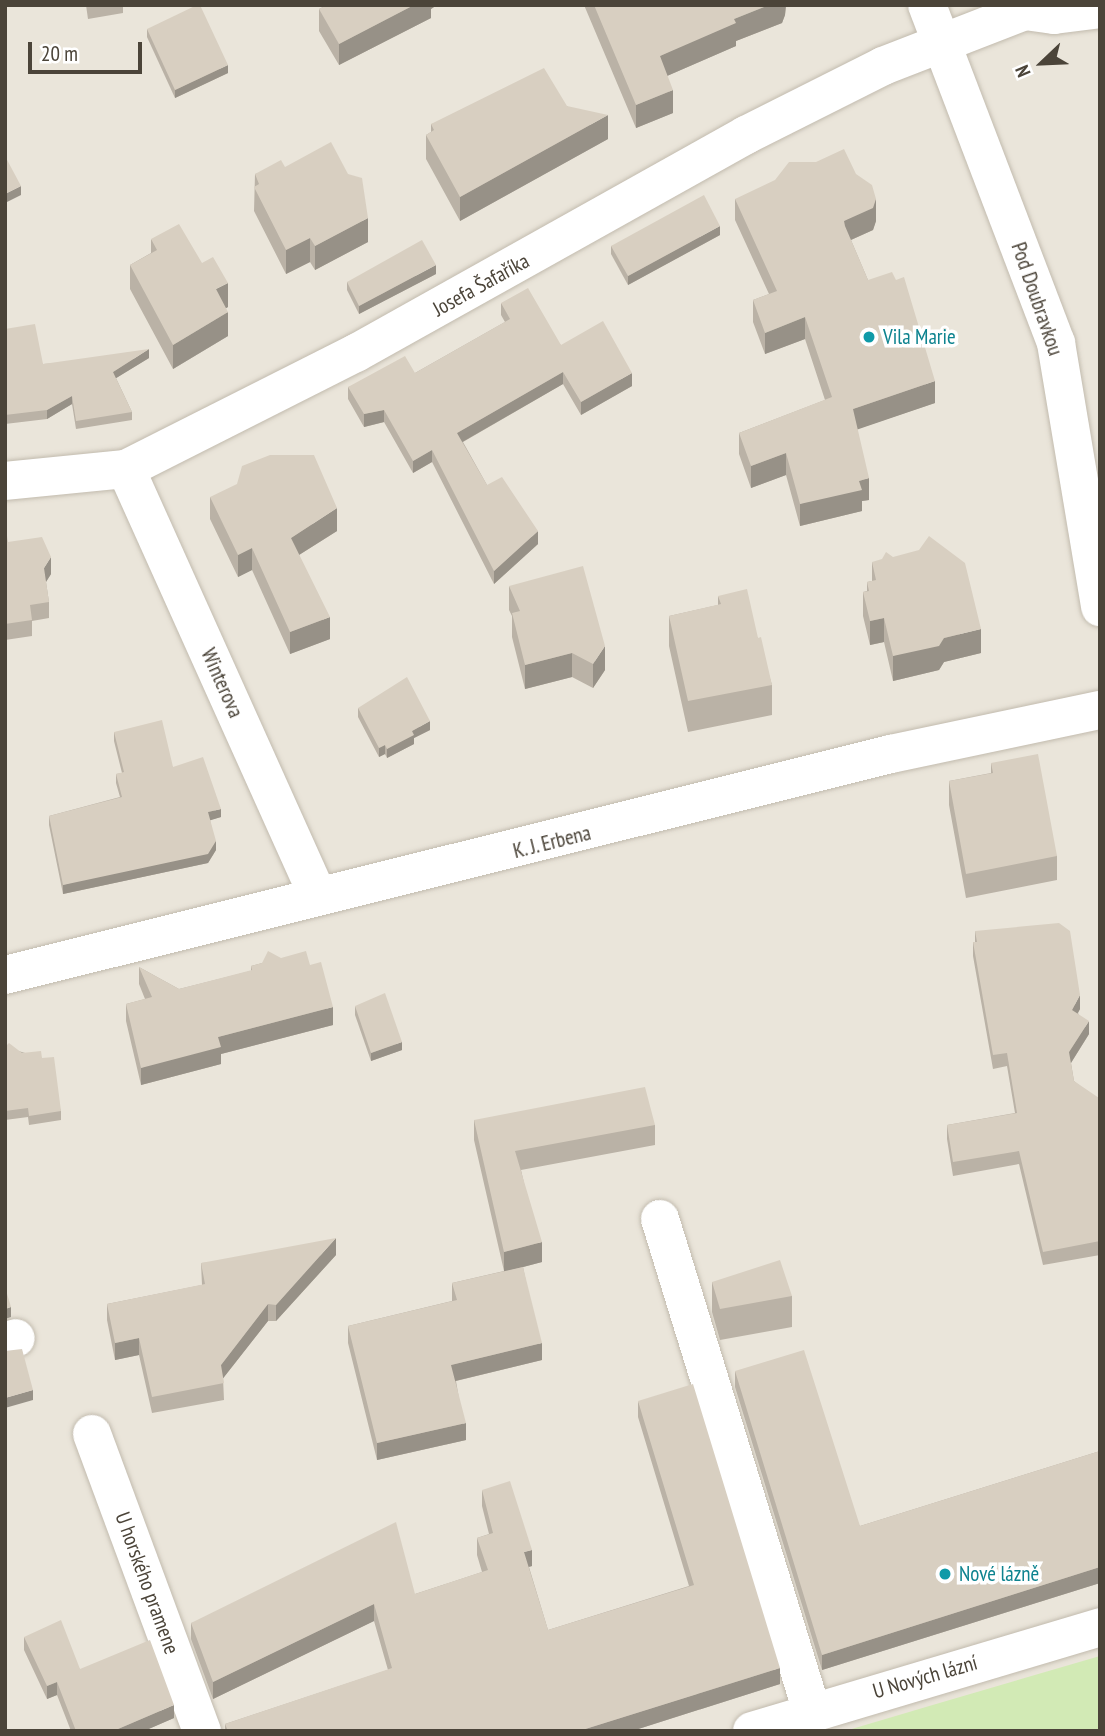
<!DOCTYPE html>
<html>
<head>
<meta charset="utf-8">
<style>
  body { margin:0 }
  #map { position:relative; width:1105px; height:1736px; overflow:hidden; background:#f6f3ec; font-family:"PT Sans Narrow",sans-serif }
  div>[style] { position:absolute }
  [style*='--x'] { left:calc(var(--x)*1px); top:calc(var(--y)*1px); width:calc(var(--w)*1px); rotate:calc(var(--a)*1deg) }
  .residential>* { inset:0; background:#eae5da }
  .green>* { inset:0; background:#d2eab5 }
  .roads { filter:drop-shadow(0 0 2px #c2bbae) drop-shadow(0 0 2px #c2bbae) }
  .minor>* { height:38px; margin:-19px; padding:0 19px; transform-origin:19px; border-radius:19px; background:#fff }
  .wall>* { inset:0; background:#bab2a6 }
  .shaded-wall>* { inset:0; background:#979187 }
  .building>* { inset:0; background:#d8cfc1 }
  .dots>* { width:19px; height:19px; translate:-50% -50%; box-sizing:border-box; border:4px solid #fff; border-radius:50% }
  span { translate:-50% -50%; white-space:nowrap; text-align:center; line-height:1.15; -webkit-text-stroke:7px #fff; paint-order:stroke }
  .street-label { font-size:21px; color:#4b4439 }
  .culture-label { font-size:21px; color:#0d838f }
  .left { translate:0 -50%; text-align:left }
  .frame { position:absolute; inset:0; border:7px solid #4b4439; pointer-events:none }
  .north { position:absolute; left:1007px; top:28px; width:70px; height:70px; -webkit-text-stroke:5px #fff; paint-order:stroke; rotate:247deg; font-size:19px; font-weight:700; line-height:28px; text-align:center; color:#4b4439 }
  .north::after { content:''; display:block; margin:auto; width:24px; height:32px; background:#4b4439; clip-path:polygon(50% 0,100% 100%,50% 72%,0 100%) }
  .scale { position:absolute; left:28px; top:42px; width:114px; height:32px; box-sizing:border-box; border:4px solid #4b4439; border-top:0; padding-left:9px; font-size:21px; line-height:24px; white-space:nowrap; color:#4b4439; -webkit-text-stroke:5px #fff; paint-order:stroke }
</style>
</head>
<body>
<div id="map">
  <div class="residential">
    <div style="clip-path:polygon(5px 5px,1100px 5px,1100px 1731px,5px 1731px)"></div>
  </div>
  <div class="green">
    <div style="clip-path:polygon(1100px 1656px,1100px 1731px,845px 1731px,936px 1704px)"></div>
  </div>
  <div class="roads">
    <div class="minor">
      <div style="--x:927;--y:5;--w:362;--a:69.1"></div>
      <div style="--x:1056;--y:343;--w:268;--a:80.5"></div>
      <div style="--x:126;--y:469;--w:468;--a:65.8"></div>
      <div style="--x:5;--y:481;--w:122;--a:-5.7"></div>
      <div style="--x:126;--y:469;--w:258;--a:-26.8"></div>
      <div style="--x:356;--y:353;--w:447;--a:-29.2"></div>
      <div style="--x:746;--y:135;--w:153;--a:-26.7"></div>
      <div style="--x:883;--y:66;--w:152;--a:-21.2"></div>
      <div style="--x:1025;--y:11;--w:29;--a:8"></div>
      <div style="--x:1054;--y:15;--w:46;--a:-7.4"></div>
      <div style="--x:5;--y:975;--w:913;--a:-14.01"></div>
      <div style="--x:891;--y:754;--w:214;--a:-11.9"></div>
      <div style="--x:660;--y:1219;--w:516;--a:72.86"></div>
      <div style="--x:5;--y:1341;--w:11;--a:-15"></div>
      <div style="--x:92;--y:1434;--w:317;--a:69.7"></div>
      <div style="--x:752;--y:1731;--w:363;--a:-16.6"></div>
    </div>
  </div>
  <div class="wall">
    <div style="clip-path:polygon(86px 5px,123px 5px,123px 13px,88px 19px)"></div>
    <div style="clip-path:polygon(327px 5px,437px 5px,431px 9px,431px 18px,339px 65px,319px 31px,319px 9px)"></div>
    <div style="clip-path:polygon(584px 5px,786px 5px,785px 15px,782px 23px,736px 41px,736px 46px,667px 76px,673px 113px,636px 128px)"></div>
    <div style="clip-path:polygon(147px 29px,228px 73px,175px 98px,147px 37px)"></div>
    <div style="clip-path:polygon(567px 106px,608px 139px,460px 221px,426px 159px,426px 135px,431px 132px,431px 124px)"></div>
    <div style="clip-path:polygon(285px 167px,348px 174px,368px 242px,315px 270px,310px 262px,286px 274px,254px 211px,255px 174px)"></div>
    <div style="clip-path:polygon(735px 199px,876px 221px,873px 230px,851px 240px,868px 280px,935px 403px,857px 429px,869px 500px,862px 501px,862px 511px,800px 526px,786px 475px,751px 488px,739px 454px,739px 433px,825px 400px,805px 339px,765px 354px,753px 322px,753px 300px,769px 294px,735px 220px)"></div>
    <div style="clip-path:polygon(720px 235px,628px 285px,611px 254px,611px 246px)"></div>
    <div style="clip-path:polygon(151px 239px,228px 307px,226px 308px,228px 336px,173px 369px,130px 289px,130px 265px,151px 253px)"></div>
    <div style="clip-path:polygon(436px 274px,359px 314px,347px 290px,347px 282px)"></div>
    <div style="clip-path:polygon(501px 303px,561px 345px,632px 386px,581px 415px,563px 384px,463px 442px,487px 485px,538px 544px,494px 584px,432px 462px,413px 473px,384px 422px,364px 427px,348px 399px,348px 387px,415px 373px,505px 322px,501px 315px)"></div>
    <div style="clip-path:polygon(5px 329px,43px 364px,149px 358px,116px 378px,132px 412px,132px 420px,76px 429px,72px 404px,47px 419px,5px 424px)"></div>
    <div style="clip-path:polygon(210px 497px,337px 531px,299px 555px,330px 639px,290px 654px,252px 570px,238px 577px,210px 519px)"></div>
    <div style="clip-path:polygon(5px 536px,8px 542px,51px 574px,46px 582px,49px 602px,49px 618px,32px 621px,32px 636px,5px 640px)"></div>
    <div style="clip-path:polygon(872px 562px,981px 653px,944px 662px,939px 670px,893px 681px,884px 642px,870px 645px,863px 616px,863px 592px,867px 591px,867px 582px,872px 581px)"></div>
    <div style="clip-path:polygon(509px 586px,605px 670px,593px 688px,572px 677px,525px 689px,512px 637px,512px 616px,509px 610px)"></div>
    <div style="clip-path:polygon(718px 596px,758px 638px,772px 685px,772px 715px,688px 732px,669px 646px,669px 616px,718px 605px)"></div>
    <div style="clip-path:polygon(358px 708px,430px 730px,414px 738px,414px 744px,387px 758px,385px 754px,379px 757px,358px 717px)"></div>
    <div style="clip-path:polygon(114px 732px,173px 767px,221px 817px,210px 820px,216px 850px,208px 863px,63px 894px,49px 825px,49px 816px,120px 797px,116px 783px,116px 774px,122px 773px,114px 741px)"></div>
    <div style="clip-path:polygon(991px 763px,1057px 856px,1057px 880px,966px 898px,949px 805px,949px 781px,991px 773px)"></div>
    <div style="clip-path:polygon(975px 931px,1080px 1009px,1078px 1013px,1089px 1034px,1071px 1063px,1074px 1081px,1100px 1103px,1100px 1255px,1043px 1265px,1019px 1164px,953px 1176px,947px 1139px,947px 1125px,1015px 1113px,1007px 1066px,993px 1069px,973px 956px,973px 942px,975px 942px)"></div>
    <div style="clip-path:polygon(281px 958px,310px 965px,333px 1025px,221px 1054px,221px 1064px,141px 1085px,126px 1021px,126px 1004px,145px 999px,139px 984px,139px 967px,179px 989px,251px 971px,251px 966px)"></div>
    <div style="clip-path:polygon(355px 1006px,402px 1050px,371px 1061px,355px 1015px)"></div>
    <div style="clip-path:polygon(5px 1047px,42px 1058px,61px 1111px,61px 1120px,29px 1125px,28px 1117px,5px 1120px)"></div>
    <div style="clip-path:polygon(474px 1120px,655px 1125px,655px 1145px,521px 1170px,542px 1262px,523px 1267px,542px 1360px,456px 1381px,466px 1440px,377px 1460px,348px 1343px,348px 1326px,452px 1301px,452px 1283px,504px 1271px,474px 1140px)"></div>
    <div style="clip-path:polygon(336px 1255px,276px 1321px,268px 1321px,223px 1378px,224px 1400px,152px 1413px,139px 1355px,115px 1360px,107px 1320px,107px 1304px,202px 1285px,201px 1263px)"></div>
    <div style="clip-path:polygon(712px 1282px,792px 1296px,792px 1327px,720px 1340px,712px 1312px)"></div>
    <div style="clip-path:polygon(735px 1371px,860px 1526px,1100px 1451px,1100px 1583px,822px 1670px,735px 1387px)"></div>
    <div style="clip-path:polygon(638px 1401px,780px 1684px,632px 1731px,225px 1731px,225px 1724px,388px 1670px,374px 1621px,213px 1699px,191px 1639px,191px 1623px,415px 1594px,482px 1572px,477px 1555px,477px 1538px,489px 1534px,482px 1506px,482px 1490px,532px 1566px,529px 1567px,548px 1630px,689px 1586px,638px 1417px)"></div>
    <div style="clip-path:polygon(24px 1637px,80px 1669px,174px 1718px,144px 1731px,71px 1731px,57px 1695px,47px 1699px,24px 1650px)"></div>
  </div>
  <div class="shaded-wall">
    <div style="clip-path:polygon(414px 5px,437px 5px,431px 9px,431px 18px,339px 65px,339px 44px)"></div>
    <div style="clip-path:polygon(769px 5px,786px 5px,785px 15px,782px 23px,736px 41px,736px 46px,660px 79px,660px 56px,734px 19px)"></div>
    <div style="clip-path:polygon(228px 65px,228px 73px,175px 98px,175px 90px)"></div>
    <div style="clip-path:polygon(673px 90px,673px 113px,636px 128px,636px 105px)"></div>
    <div style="clip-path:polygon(608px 115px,608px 139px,460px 221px,460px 197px)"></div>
    <div style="clip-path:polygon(21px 186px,21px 195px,5px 203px,5px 194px)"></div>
    <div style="clip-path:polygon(876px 199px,876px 221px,873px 230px,844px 243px,844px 221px)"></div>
    <div style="clip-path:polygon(368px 218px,368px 242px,315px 270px,315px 246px)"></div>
    <div style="clip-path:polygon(720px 226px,720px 235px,628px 285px,628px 276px)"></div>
    <div style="clip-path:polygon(310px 238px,310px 262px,286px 274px,286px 250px)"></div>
    <div style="clip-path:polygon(436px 265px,436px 274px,359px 314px,359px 306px)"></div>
    <div style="clip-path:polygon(228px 283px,228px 307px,216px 314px,216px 289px)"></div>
    <div style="clip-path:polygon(228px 312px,228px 336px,173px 369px,173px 345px)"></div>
    <div style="clip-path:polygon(805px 317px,805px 339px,765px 354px,765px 333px)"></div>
    <div style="clip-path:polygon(149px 349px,149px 358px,113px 380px,113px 372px)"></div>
    <div style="clip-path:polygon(563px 372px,563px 384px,457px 445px,457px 433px)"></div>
    <div style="clip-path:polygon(632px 373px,632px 386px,581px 415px,581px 402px)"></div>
    <div style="clip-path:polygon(935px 381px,935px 403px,853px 431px,853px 409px)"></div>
    <div style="clip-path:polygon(72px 396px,72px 404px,47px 419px,47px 410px)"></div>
    <div style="clip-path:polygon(384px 410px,384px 422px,364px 427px,364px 414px)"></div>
    <div style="clip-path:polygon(432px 450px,432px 462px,413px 473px,413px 461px)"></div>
    <div style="clip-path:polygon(786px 453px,786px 475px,751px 488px,751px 466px)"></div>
    <div style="clip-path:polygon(869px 478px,869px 500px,862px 501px,862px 511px,800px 526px,800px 504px,859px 481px)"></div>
    <div style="clip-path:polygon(337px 508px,337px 531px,291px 560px,291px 538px)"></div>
    <div style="clip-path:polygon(538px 531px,538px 544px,494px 584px,494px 571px)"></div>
    <div style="clip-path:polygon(252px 548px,252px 570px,238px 577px,238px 555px)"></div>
    <div style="clip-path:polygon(51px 557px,51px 574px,44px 585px,44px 568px)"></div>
    <div style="clip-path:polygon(330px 617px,330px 639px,290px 654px,290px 632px)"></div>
    <div style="clip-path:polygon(884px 618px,884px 642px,870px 645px,870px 621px)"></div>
    <div style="clip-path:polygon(981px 629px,981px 653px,944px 662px,939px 670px,893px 681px,893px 656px,944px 638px)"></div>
    <div style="clip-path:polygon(605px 646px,605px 670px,593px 688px,593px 664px)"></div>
    <div style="clip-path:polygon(572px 653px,572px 677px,525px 689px,525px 665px)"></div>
    <div style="clip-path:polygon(430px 721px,430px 730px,414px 738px,414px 744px,387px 758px,387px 749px,412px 731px)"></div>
    <div style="clip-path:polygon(385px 745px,385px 754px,379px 757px,379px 748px)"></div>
    <div style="clip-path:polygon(221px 809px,221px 817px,208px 821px,208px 812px)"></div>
    <div style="clip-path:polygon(216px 841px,216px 850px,208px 863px,63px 894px,63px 885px)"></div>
    <div style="clip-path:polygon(1080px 995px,1080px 1009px,1072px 1023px,1072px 1010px)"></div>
    <div style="clip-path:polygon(333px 1007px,333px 1025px,221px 1054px,221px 1064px,141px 1085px,141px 1068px,218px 1037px)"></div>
    <div style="clip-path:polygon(1089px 1021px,1089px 1034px,1069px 1066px,1069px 1052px)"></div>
    <div style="clip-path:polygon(402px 1042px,402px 1050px,371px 1061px,371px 1053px)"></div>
    <div style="clip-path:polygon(336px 1238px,336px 1255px,276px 1321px,276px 1305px)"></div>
    <div style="clip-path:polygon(542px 1242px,542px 1262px,504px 1272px,504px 1252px)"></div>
    <div style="clip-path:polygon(268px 1304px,268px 1321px,221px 1381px,221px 1365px)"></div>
    <div style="clip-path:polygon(11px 1307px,11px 1317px,5px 1319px,5px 1309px)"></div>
    <div style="clip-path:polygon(139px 1338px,139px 1355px,115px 1360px,115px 1343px)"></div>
    <div style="clip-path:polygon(542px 1343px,542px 1360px,451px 1382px,451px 1365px)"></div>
    <div style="clip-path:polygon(33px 1390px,33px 1400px,5px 1408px,5px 1398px)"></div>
    <div style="clip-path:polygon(466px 1423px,466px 1440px,377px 1460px,377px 1443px)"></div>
    <div style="clip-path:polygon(532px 1550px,532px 1566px,524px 1568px,524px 1552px)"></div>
    <div style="clip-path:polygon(1100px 1567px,1100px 1583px,822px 1670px,822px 1655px)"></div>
    <div style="clip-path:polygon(374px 1604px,374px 1621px,213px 1699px,213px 1682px)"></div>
    <div style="clip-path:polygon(780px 1668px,780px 1684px,632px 1731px,579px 1731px)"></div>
    <div style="clip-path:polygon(57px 1682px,57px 1695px,47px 1699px,47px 1686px)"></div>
    <div style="clip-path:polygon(174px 1705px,174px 1718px,144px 1731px,118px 1731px,118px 1729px)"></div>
  </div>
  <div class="building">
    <div style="clip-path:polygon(197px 5px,200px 5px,228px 65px,175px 90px,147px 29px)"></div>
    <div style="clip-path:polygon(327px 5px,414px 5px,339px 44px,319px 9px)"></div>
    <div style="clip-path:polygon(594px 5px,769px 5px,734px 19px,736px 23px,660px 56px,673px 90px,636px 105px)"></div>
    <div style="clip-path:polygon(544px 68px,567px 106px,608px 115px,460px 197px,426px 135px,434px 130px,431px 124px)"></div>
    <div style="clip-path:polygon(331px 142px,348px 174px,362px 178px,368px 218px,315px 246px,310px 238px,286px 250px,254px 187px,259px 184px,255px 174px,281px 160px,285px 167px)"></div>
    <div style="clip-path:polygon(844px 149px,856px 174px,872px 185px,876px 199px,873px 208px,844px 221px,845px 226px,868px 280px,892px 272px,896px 280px,904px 277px,935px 381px,853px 409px,869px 478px,859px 481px,862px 490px,800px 504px,786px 453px,751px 466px,739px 433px,832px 397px,805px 317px,765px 333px,753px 300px,777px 291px,735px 199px,775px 180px,789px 162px,816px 162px)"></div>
    <div style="clip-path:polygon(5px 156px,21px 186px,5px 194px)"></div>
    <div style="clip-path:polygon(704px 195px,720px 226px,628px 276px,611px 246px)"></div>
    <div style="clip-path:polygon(179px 224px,202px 263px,213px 257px,228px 283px,216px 289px,228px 312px,173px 345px,130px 265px,157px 250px,151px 239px)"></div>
    <div style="clip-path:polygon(422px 240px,436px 265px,359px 306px,347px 282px)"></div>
    <div style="clip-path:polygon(528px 288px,561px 345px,603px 321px,632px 373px,581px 402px,563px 372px,457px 433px,487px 485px,502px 477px,538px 531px,494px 571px,432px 450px,413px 461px,384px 410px,364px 414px,348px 387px,405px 356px,415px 373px,510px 319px,501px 303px)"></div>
    <div style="clip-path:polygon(35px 324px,43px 364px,149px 349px,113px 372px,132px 412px,76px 421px,72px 396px,47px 410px,5px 415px,5px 329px)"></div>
    <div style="clip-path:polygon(270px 455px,314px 455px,337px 508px,291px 538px,330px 617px,290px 632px,252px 548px,238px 555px,210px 497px,237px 484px,242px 466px)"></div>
    <div style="clip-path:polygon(5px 536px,7px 536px,8px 542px,42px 537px,51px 557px,44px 568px,49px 602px,30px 605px,32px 620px,5px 624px)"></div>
    <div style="clip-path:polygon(929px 536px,965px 563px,981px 629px,944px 638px,939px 646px,893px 656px,884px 618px,870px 621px,863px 592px,869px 591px,867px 582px,876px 580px,872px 562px,882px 559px,886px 552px,893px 557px,919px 550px)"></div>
    <div style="clip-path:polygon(583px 566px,605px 646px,593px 664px,572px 653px,525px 665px,512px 613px,520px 611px,509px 586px)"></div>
    <div style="clip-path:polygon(747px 589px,758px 638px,761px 637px,772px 685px,688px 701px,669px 616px,721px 604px,718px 596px)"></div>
    <div style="clip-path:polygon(407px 677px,430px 721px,412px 731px,414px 735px,387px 749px,385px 745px,379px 748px,358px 708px)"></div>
    <div style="clip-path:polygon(162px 720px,173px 767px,203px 757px,221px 809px,208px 812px,216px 841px,208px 854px,63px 885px,49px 816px,122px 797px,116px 774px,124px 772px,114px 732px)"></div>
    <div style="clip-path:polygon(1038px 754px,1057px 856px,966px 874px,949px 781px,993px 773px,991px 763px)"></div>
    <div style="clip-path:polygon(1059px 923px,1070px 931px,1080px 995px,1072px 1010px,1089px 1021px,1069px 1052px,1074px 1081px,1099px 1098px,1100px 1103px,1100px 1241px,1043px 1252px,1019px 1151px,953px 1162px,947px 1125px,1017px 1113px,1007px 1053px,993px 1055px,973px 942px,977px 942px,975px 931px)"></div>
    <div style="clip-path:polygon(268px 951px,281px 958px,306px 951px,310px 965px,321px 962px,333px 1007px,218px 1037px,221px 1047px,141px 1068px,126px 1004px,152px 997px,139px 967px,179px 989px,252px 970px,251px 966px,262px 963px)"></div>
    <div style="clip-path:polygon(385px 993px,402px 1042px,371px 1053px,355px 1006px)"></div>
    <div style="clip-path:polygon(9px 1043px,22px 1053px,41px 1051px,42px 1058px,54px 1057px,61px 1111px,29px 1116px,28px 1108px,5px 1111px,5px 1047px)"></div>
    <div style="clip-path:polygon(645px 1087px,655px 1125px,515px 1151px,542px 1242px,504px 1252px,474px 1120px)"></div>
    <div style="clip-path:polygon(336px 1238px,276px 1305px,268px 1304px,221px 1365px,224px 1383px,152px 1397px,139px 1338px,115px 1343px,107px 1304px,205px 1284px,201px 1263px)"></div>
    <div style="clip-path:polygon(780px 1260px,792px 1296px,720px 1309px,712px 1282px)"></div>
    <div style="clip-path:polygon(523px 1267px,542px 1343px,451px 1365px,466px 1423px,377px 1443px,348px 1326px,457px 1300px,452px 1283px)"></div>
    <div style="clip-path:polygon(5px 1287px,11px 1307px,5px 1309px)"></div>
    <div style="clip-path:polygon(22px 1349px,33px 1390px,5px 1398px,5px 1351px)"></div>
    <div style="clip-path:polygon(804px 1350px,860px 1526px,1100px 1451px,1100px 1567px,822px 1655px,735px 1371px)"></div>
    <div style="clip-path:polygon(693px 1384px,780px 1668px,579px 1731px,228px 1731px,225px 1724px,392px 1668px,374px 1604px,213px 1682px,191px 1623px,396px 1522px,415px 1594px,488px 1570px,477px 1538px,493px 1533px,482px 1490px,510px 1481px,532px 1550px,524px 1552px,548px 1630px,694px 1585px,638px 1401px)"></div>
    <div style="clip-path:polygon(61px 1620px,80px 1669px,150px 1640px,174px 1705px,118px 1729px,118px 1731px,76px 1731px,57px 1682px,47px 1686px,24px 1637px)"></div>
  </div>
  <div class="dots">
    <div style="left:869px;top:337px;background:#0f9aa8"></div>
    <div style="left:945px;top:1574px;background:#0f9aa8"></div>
  </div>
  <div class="street-label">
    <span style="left:481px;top:285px;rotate:-29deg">Josefa Šafaříka</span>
    <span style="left:1037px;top:299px;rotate:71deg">Pod Doubravkou</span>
    <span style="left:222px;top:683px;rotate:66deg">Winterova</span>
    <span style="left:552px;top:842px;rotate:-14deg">K. J. Erbena</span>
    <span style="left:147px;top:1583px;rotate:70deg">U horského pramene</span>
    <span style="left:925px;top:1677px;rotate:-16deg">U Nových lázní</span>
  </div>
  <div class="culture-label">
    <span class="left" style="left:883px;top:337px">Vila Marie</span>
    <span class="left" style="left:959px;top:1574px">Nové lázně</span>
  </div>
  <div class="frame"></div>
  <div class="north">N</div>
  <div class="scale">20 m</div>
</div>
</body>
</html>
